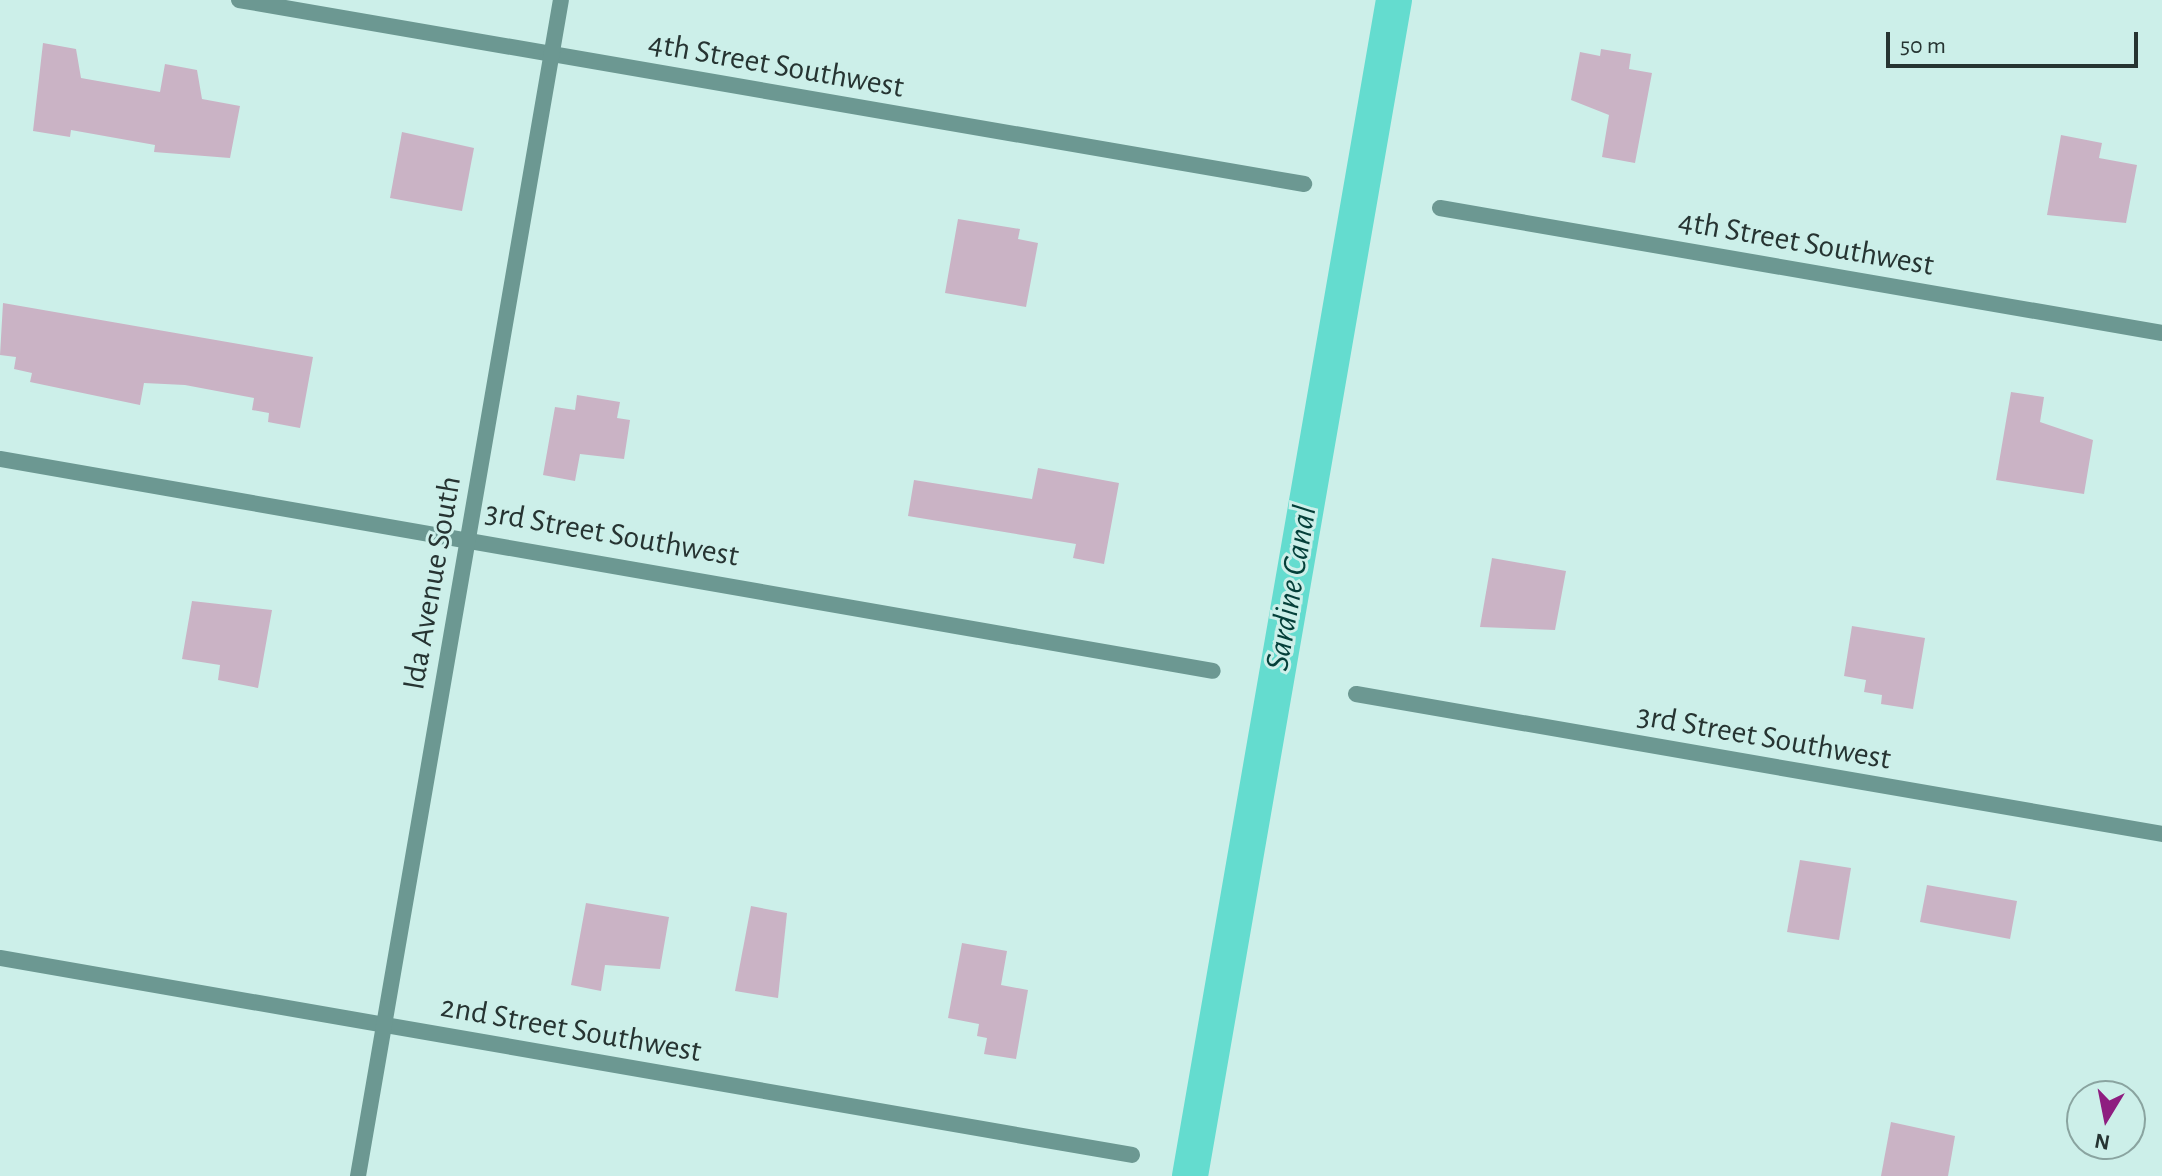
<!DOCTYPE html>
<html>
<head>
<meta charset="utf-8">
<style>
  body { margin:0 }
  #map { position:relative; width:2162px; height:1176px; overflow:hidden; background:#ccefe9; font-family:"Alegreya Sans",sans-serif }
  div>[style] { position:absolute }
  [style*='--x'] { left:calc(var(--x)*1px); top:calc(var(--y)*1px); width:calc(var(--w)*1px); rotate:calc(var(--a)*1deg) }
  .canal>* { height:36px; margin:-18px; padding:0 18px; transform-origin:18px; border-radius:18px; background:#64dccf }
  .building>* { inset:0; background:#cab3c5 }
  .street>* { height:16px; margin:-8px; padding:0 8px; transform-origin:8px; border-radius:8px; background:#6c9892 }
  span { translate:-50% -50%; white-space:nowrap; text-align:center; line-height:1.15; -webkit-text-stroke:6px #ccefe9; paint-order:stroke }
  .street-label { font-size:32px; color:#263432 }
  .water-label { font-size:34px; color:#043f39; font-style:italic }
  .north { position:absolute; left:2066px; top:1080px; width:80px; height:80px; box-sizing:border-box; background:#ccefe9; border:2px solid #8aa4a0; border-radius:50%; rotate:190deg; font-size:22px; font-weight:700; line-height:32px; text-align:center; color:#263432 }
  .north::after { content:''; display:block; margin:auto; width:28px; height:36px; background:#8e1e80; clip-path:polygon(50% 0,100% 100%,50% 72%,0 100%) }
  .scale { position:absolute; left:1886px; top:32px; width:252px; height:36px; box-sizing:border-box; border:4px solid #263432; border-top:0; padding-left:10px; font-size:24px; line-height:28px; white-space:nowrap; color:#263432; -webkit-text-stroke:6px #ccefe9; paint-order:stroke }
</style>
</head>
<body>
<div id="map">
  <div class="canal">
    <div style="--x:1190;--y:1176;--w:1194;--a:-80.16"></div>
  </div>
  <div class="building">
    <div style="clip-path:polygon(43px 43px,76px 49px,81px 78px,160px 92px,165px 64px,197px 70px,202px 99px,240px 106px,230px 158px,154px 152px,155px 145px,71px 130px,70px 137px,33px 131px)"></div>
    <div style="clip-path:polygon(1601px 49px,1631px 54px,1629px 69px,1652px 73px,1635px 163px,1602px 157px,1609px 115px,1571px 100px,1580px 52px,1600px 56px)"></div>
    <div style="clip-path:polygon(402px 132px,474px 148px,462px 211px,390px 198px)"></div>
    <div style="clip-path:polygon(2061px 135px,2102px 143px,2099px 158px,2137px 165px,2126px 223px,2047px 215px)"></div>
    <div style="clip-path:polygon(958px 219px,1020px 229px,1018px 239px,1038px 243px,1026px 307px,945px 293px)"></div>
    <div style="clip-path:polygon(3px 303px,313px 357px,300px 428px,268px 422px,269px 413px,252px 410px,254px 398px,185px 385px,144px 383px,140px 405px,30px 382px,32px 373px,14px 369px,16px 357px,0 355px)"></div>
    <div style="clip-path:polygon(2011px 392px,2044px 397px,2040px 422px,2093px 440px,2084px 494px,1996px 480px)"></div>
    <div style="clip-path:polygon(577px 395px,620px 402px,617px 418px,630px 420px,624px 459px,580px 454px,575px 481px,543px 475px,555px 407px,575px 410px)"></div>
    <div style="clip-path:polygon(1038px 468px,1119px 483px,1104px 564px,1073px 558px,1076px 544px,908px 516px,914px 480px,1032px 499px)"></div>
    <div style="clip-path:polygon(1492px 558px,1566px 571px,1555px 630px,1480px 627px)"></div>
    <div style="clip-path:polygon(192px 601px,272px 610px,258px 688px,218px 680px,220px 665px,182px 659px)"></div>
    <div style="clip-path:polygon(1852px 626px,1925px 638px,1913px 709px,1881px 704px,1882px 695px,1864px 692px,1866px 680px,1844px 676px)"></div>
    <div style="clip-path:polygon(1800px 860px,1851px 868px,1839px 940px,1787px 932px)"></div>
    <div style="clip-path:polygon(1927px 885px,2017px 901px,2010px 939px,1920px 922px)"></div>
    <div style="clip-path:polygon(586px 903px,669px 917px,660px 969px,605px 965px,601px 991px,571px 985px)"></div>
    <div style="clip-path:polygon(751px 906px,787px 913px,778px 998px,735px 991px)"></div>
    <div style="clip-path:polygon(962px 943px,1007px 951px,1001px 985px,1028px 990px,1016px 1059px,984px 1054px,987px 1038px,977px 1036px,979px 1024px,948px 1018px)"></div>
    <div style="clip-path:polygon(1891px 1122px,1955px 1136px,1948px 1176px,1881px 1176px)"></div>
  </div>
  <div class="street">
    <div style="--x:239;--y:0;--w:1081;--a:9.8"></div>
    <div style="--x:1440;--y:208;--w:733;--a:9.82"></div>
    <div style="--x:0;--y:459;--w:1231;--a:9.91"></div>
    <div style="--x:1356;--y:694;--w:818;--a:9.85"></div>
    <div style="--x:0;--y:958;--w:1149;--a:9.87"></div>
    <div style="--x:358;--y:1176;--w:1193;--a:-80.21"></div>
  </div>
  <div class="street-label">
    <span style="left:776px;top:65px;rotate:10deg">4th Street Southwest</span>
    <span style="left:1806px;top:243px;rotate:10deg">4th Street Southwest</span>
    <span style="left:612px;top:534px;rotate:10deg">3rd Street Southwest</span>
    <span style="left:432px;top:583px;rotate:-80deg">Ida Avenue South</span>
    <span style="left:1764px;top:737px;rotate:10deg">3rd Street Southwest</span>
    <span style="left:571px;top:1029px;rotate:10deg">2nd Street Southwest</span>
  </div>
  <div class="water-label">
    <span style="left:1292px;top:588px;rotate:-80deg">Sardine Canal</span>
  </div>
  <div class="north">N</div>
  <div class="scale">50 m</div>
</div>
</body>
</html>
